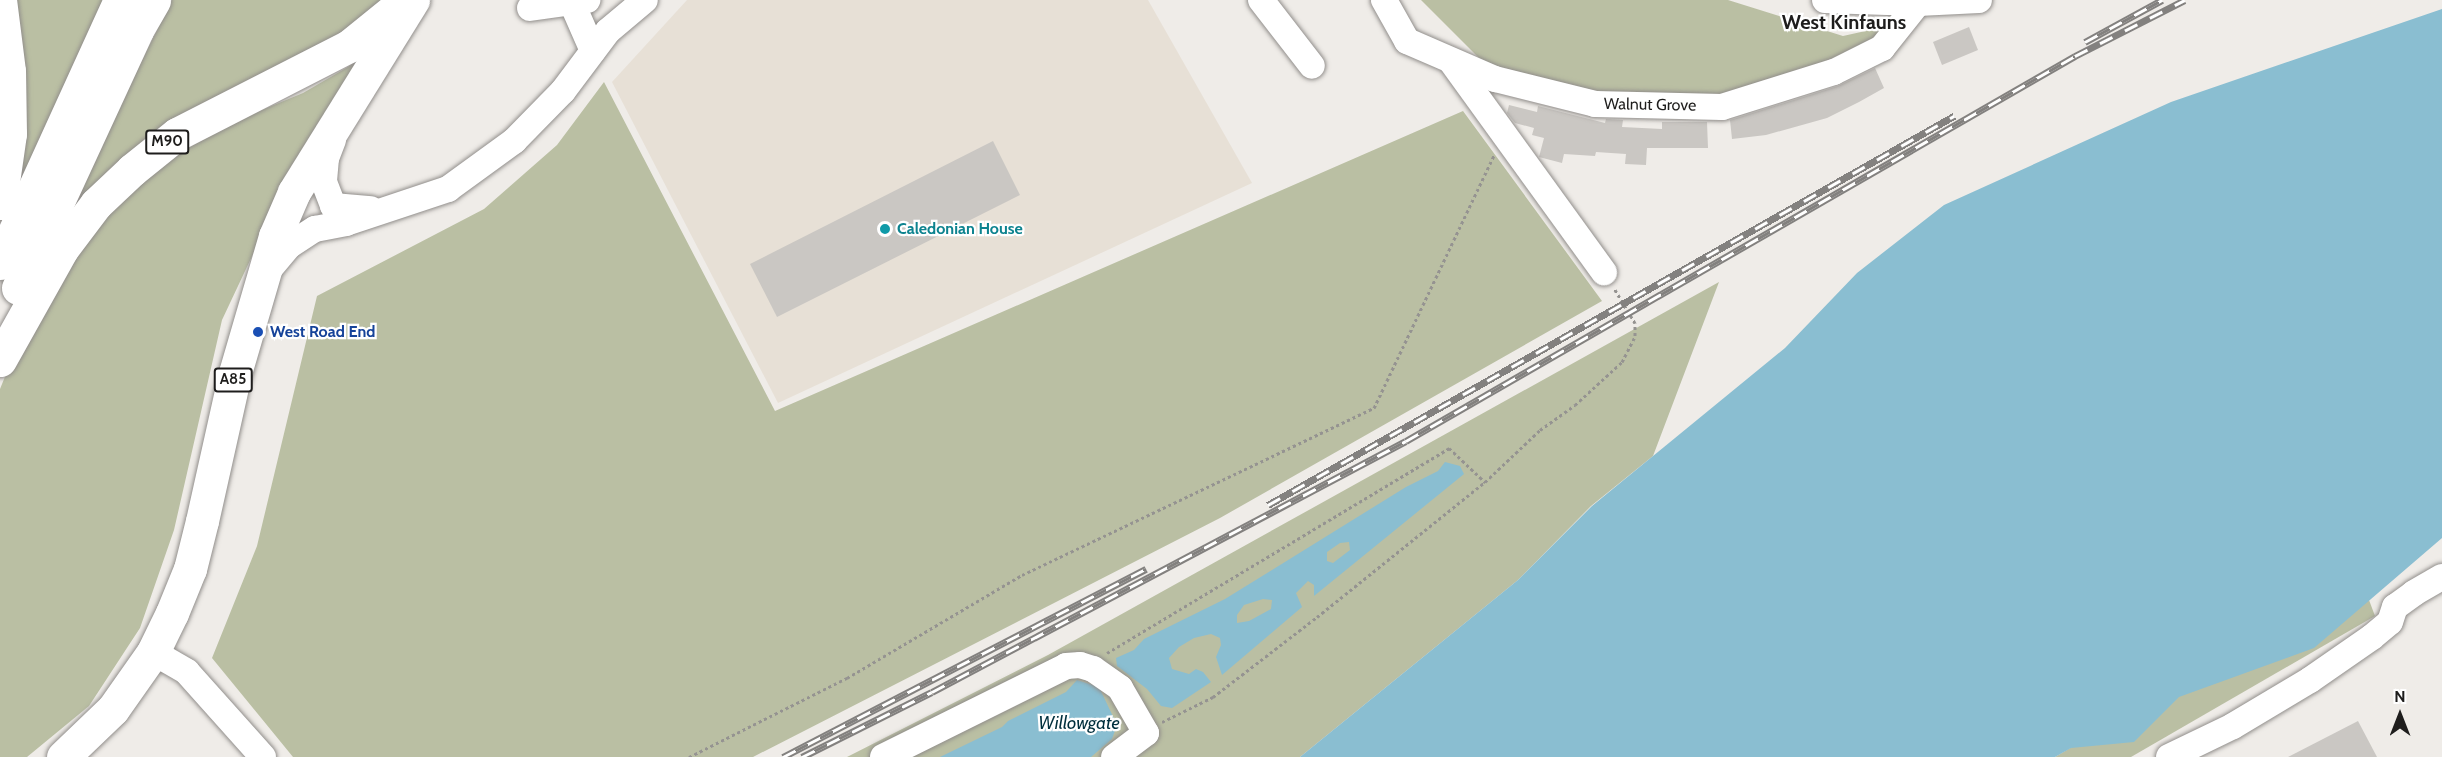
<!DOCTYPE html>
<html>
<head>
<meta charset="utf-8">
<style>
  body { margin:0 }
  #map { position:relative; width:2442px; height:757px; overflow:hidden; background:#efece8; font-family:Cabin,sans-serif }
  div>[style] { position:absolute }
  [style*='--x'] { left:calc(var(--x)*1px); top:calc(var(--y)*1px); width:calc(var(--w)*1px); rotate:calc(var(--a)*1deg) }
  .built>* { inset:0; background:#e7e0d6 }
  .green>* { inset:0; background:#babfa3 }
  .water>* { inset:0; background:#8abed1 }
  .building>* { inset:0; background:#cac7c3 }
  .path>* { height:3px; margin-top:-1.5px; transform-origin:0; background:repeating-linear-gradient(90deg,#959391 0 3px,transparent 0 6px) }
  .roads { filter:drop-shadow(0 0 2px #918e8b) drop-shadow(0 0 2px #918e8b) }
  .minor>* { height:26px; margin:-13px; padding:0 13px; transform-origin:13px; border-radius:13px; background:#fff }
  .highway>* { height:33px; margin:-16.5px; padding:0 16.5px; transform-origin:16.5px; border-radius:16.5px; background:#fff }
  .rail>* { height:7px; margin-top:-3.5px; transform-origin:0; background:repeating-linear-gradient(90deg,#fff 0 14px,#83817f 0 28px); box-sizing:border-box; border-block:2px solid #83817f }
  .dots>* { width:16px; height:16px; translate:-50% -50%; box-sizing:border-box; border:3px solid #fff; border-radius:50% }
  span { translate:-50% -50%; white-space:nowrap; text-align:center; line-height:1.15; -webkit-text-stroke:4.5px #fff; paint-order:stroke }
  .shield-label span { padding:2px 4px; background:#fff; border:2px solid; border-radius:4px; -webkit-text-stroke-width:0 }
  .shield-label { font-size:15px; color:#1e1d1c; font-weight:700 }
  .street-label { font-size:16px; color:#1e1d1c }
  .culture-label { font-size:16px; color:#0d838f; font-weight:700 }
  .left { translate:0 -50%; text-align:left }
  .transit-label { font-size:16px; color:#164399; font-weight:700 }
  .water-label { font-size:18px; color:#002f3d; font-style:italic }
  .quarter-label { font-size:20px; color:#1e1d1c; font-weight:700 }
  .north { position:absolute; left:2370px; top:685px; width:60px; height:60px; -webkit-text-stroke:4px #fff; paint-order:stroke; rotate:0deg; font-size:16px; font-weight:700; line-height:24px; text-align:center; color:#1e1d1c }
  .north::after { content:''; display:block; margin:auto; width:21px; height:27px; background:#1e1d1c; clip-path:polygon(50% 0,100% 100%,50% 72%,0 100%) }
</style>
</head>
<body>
<div id="map">
  <div class="built">
    <div style="clip-path:polygon(687px 0,1148px 0,1252px 183px,778px 403px,612px 82px)"></div>
  </div>
  <div class="green">
    <div style="clip-path:polygon(12px 0,109px 0,29px 175px,17px 183px)"></div>
    <div style="clip-path:polygon(172px 0,399px 0,82px 210px,80px 196px,85px 175px)"></div>
    <div style="clip-path:polygon(1421px 0,1728px 0,1843px 36px,1879px 28px,1880px 39px,1775px 86px,1708px 99px,1591px 92px,1483px 62px)"></div>
    <div style="clip-path:polygon(353px 64px,360px 69px,270px 218px,222px 320px,174px 530px,140px 628px,89px 706px,27px 757px,0 757px,0 389px,23px 332px,116px 200px,174px 157px,230px 123px,303px 93px)"></div>
    <div style="clip-path:polygon(604px 82px,775px 411px,1463px 111px,1602px 301px,1220px 518px,753px 757px,293px 757px,212px 658px,257px 546px,317px 296px,484px 209px,557px 145px)"></div>
    <div style="clip-path:polygon(1719px 282px,1653px 456px,1591px 506px,1518px 580px,1300px 757px,847px 757px,1048px 655px)"></div>
    <div style="clip-path:polygon(2360px 576px,2375px 616px,2131px 757px,2055px 757px)"></div>
  </div>
  <div class="water">
    <div style="clip-path:polygon(2442px 9px,2442px 538px,2314px 648px,2179px 697px,2134px 742px,2071px 748px,2055px 757px,1300px 757px,1518px 580px,1592px 506px,1785px 348px,1857px 273px,1944px 205px,2171px 102px)"></div>
    <div style="clip-path:polygon(evenodd,1445px 462px,1460px 466px,1464px 474px,1314px 596px,1314px 585px,1308px 581px,1296px 593px,1302px 607px,1222px 675px,1216px 657px,1221px 645px,1220px 638px,1211px 634px,1194px 638px,1179px 647px,1169px 658px,1172px 669px,1189px 674px,1196px 669px,1203px 672px,1211px 682px,1172px 708px,1161px 706px,1147px 689px,1117px 666px,1116px 658px,1134px 650px,1144px 639px,1225px 599px,1406px 487px,1438px 471px,1445px 462px,1340px 543px,1349px 542px,1350px 550px,1333px 563px,1327px 561px,1327px 552px,1340px 543px,1445px 462px,1263px 599px,1272px 600px,1271px 609px,1249px 621px,1237px 623px,1237px 615px,1244px 605px,1263px 599px)"></div>
    <div style="clip-path:polygon(1077px 680px,1099px 687px,1117px 725px,1112px 739px,1091px 757px,940px 757px,1002px 727px,1008px 721px,1066px 692px)"></div>
  </div>
  <div class="building">
    <div style="clip-path:polygon(1969px 27px,1978px 50px,1942px 65px,1933px 42px)"></div>
    <div style="clip-path:polygon(1875px 68px,1884px 88px,1859px 102px,1827px 118px,1766px 135px,1732px 139px,1730px 120px,1838px 86px)"></div>
    <div style="clip-path:polygon(1509px 105px,1537px 112px,1538px 106px,1605px 123px,1606px 119px,1623px 120px,1622px 127px,1662px 129px,1662px 122px,1707px 122px,1708px 148px,1647px 148px,1646px 165px,1625px 164px,1626px 154px,1596px 152px,1595px 156px,1564px 154px,1562px 163px,1539px 157px,1544px 138px,1532px 135px,1534px 128px,1515px 123px,1507px 113px)"></div>
    <div style="clip-path:polygon(993px 141px,1020px 195px,777px 317px,750px 264px)"></div>
    <div style="clip-path:polygon(2358px 721px,2377px 757px,2288px 757px)"></div>
  </div>
  <div class="path">
    <div style="--x:1107;--y:653;--w:399;--a:-30.9"></div>
    <div style="--x:1449;--y:448;--w:50;--a:43.4"></div>
    <div style="--x:1162;--y:722;--w:57;--a:-26.1"></div>
    <div style="--x:1213;--y:697;--w:131;--a:-37.6"></div>
    <div style="--x:1317;--y:617;--w:216;--a:-38.8"></div>
    <div style="--x:1485;--y:482;--w:76;--a:-43.4"></div>
    <div style="--x:1540;--y:430;--w:43;--a:-35.5"></div>
    <div style="--x:1575;--y:405;--w:64;--a:-42.5"></div>
    <div style="--x:1622;--y:362;--w:29;--a:-63"></div>
    <div style="--x:1635;--y:336;--w:13;--a:-90"></div>
    <div style="--x:1635;--y:323;--w:41;--a:-121"></div>
    <div style="--x:689;--y:757;--w:177;--a:-26.6"></div>
    <div style="--x:847;--y:678;--w:203;--a:-30.5"></div>
    <div style="--x:1022;--y:575;--w:390;--a:-25.4"></div>
    <div style="--x:1374;--y:408;--w:280;--a:-64.6"></div>
  </div>
  <div class="roads">
    <div class="minor">
      <div style="--x:1261;--y:0;--w:83;--a:52.3"></div>
      <div style="--x:1384;--y:0;--w:47;--a:60.7"></div>
      <div style="--x:1407;--y:41;--w:96;--a:23.4"></div>
      <div style="--x:1495;--y:79;--w:103;--a:14"></div>
      <div style="--x:1595;--y:104;--w:127;--a:1.4"></div>
      <div style="--x:1722;--y:107;--w:117;--a:-17.4"></div>
      <div style="--x:1834;--y:72;--w:54;--a:-26.6"></div>
      <div style="--x:1882;--y:48;--w:58;--a:-51.3"></div>
      <div style="--x:1825;--y:0;--w:93;--a:1.8"></div>
      <div style="--x:1918;--y:3;--w:61;--a:-2.8"></div>
      <div style="--x:572;--y:3;--w:52;--a:66.4"></div>
      <div style="--x:530;--y:8;--w:58;--a:-8"></div>
      <div style="--x:1451;--y:61;--w:261;--a:54.1"></div>
      <div style="--x:333;--y:140;--w:19;--a:111"></div>
      <div style="--x:326;--y:158;--w:24;--a:95"></div>
      <div style="--x:324;--y:182;--w:26;--a:69"></div>
      <div style="--x:333;--y:206;--w:38;--a:5"></div>
      <div style="--x:267;--y:272;--w:35;--a:-50"></div>
      <div style="--x:290;--y:245;--w:30;--a:-33"></div>
      <div style="--x:315;--y:229;--w:32;--a:-11"></div>
      <div style="--x:346;--y:223;--w:108;--a:-18.4"></div>
      <div style="--x:448;--y:189;--w:82;--a:-36"></div>
      <div style="--x:514;--y:141;--w:70;--a:-45.6"></div>
      <div style="--x:563;--y:91;--w:75;--a:-53.1"></div>
      <div style="--x:608;--y:31;--w:48;--a:-40"></div>
      <div style="--x:153;--y:652;--w:39;--a:30"></div>
      <div style="--x:187;--y:672;--w:114;--a:48.2"></div>
      <div style="--x:883;--y:757;--w:204;--a:-26.4"></div>
      <div style="--x:1066;--y:666;--w:14;--a:-4"></div>
      <div style="--x:1080;--y:665;--w:14;--a:17"></div>
      <div style="--x:1093;--y:669;--w:33;--a:35"></div>
      <div style="--x:1120;--y:688;--w:52;--a:60"></div>
      <div style="--x:1146;--y:733;--w:40;--a:143"></div>
      <div style="--x:2169;--y:757;--w:71;--a:-25.8"></div>
      <div style="--x:2233;--y:726;--w:90;--a:-30.9"></div>
      <div style="--x:2310;--y:680;--w:75;--a:-34.7"></div>
      <div style="--x:2372;--y:637;--w:23;--a:-40"></div>
      <div style="--x:2390;--y:622;--w:16;--a:-72"></div>
      <div style="--x:2395;--y:607;--w:24;--a:-36"></div>
      <div style="--x:2414;--y:593;--w:32;--a:-30"></div>
    </div>
    <div class="highway">
      <div style="--x:0;--y:203;--w:70;--a:-81.8"></div>
      <div style="--x:10;--y:134;--w:63;--a:-90.9"></div>
      <div style="--x:9;--y:71;--w:72;--a:-97.2"></div>
      <div style="--x:0;--y:263;--w:289;--a:-65.5"></div>
      <div style="--x:18;--y:288;--w:284;--a:-65.2"></div>
      <div style="--x:137;--y:30;--w:34;--a:-60"></div>
      <div style="--x:0;--y:360;--w:127;--a:-60.8"></div>
      <div style="--x:62;--y:249;--w:56;--a:-52.9"></div>
      <div style="--x:96;--y:204;--w:50;--a:-43.4"></div>
      <div style="--x:132;--y:170;--w:58;--a:-38.7"></div>
      <div style="--x:177;--y:134;--w:193;--a:-27.1"></div>
      <div style="--x:349;--y:46;--w:67;--a:-38.9"></div>
      <div style="--x:63;--y:757;--w:69;--a:-43.8"></div>
      <div style="--x:113;--y:709;--w:70;--a:-54.9"></div>
      <div style="--x:153;--y:652;--w:43;--a:-64"></div>
      <div style="--x:172;--y:613;--w:48;--a:-67.8"></div>
      <div style="--x:190;--y:569;--w:49;--a:-76"></div>
      <div style="--x:202;--y:521;--w:152;--a:-77.4"></div>
      <div style="--x:235;--y:373;--w:143;--a:-73.7"></div>
      <div style="--x:275;--y:236;--w:48;--a:-66.6"></div>
      <div style="--x:294;--y:192;--w:226;--a:-58.2"></div>
    </div>
  </div>
  <div class="rail">
    <div style="--x:2085;--y:42;--w:88;--a:-28.6"></div>
    <div style="--x:1268;--y:505;--w:789;--a:-29.56"></div>
    <div style="--x:783;--y:757;--w:409;--a:-27.4"></div>
    <div style="--x:802;--y:757;--w:145;--a:-26.6"></div>
    <div style="--x:932;--y:692;--w:536;--a:-27.9"></div>
    <div style="--x:1406;--y:441;--w:772;--a:-29.92"></div>
    <div style="--x:2075;--y:56;--w:123;--a:-27"></div>
  </div>
  <div class="dots">
    <div style="left:885px;top:229px;background:#0f9aa8"></div>
    <div style="left:258px;top:332px;background:#1a4fb4"></div>
  </div>
  <div class="shield-label">
    <span style="left:167px;top:142px">M90</span>
    <span style="left:233px;top:380px">A85</span>
  </div>
  <div class="street-label">
    <span style="left:1650px;top:105px;rotate:1deg">Walnut Grove</span>
  </div>
  <div class="culture-label">
    <span class="left" style="left:897px;top:229px">Caledonian House</span>
  </div>
  <div class="transit-label">
    <span class="left" style="left:270px;top:332px">West Road End</span>
  </div>
  <div class="water-label">
    <span style="left:1079px;top:723px">Willowgate</span>
  </div>
  <div class="quarter-label">
    <span style="left:1844px;top:22px">West Kinfauns</span>
  </div>
  <div class="north">N</div>
</div>
</body>
</html>
